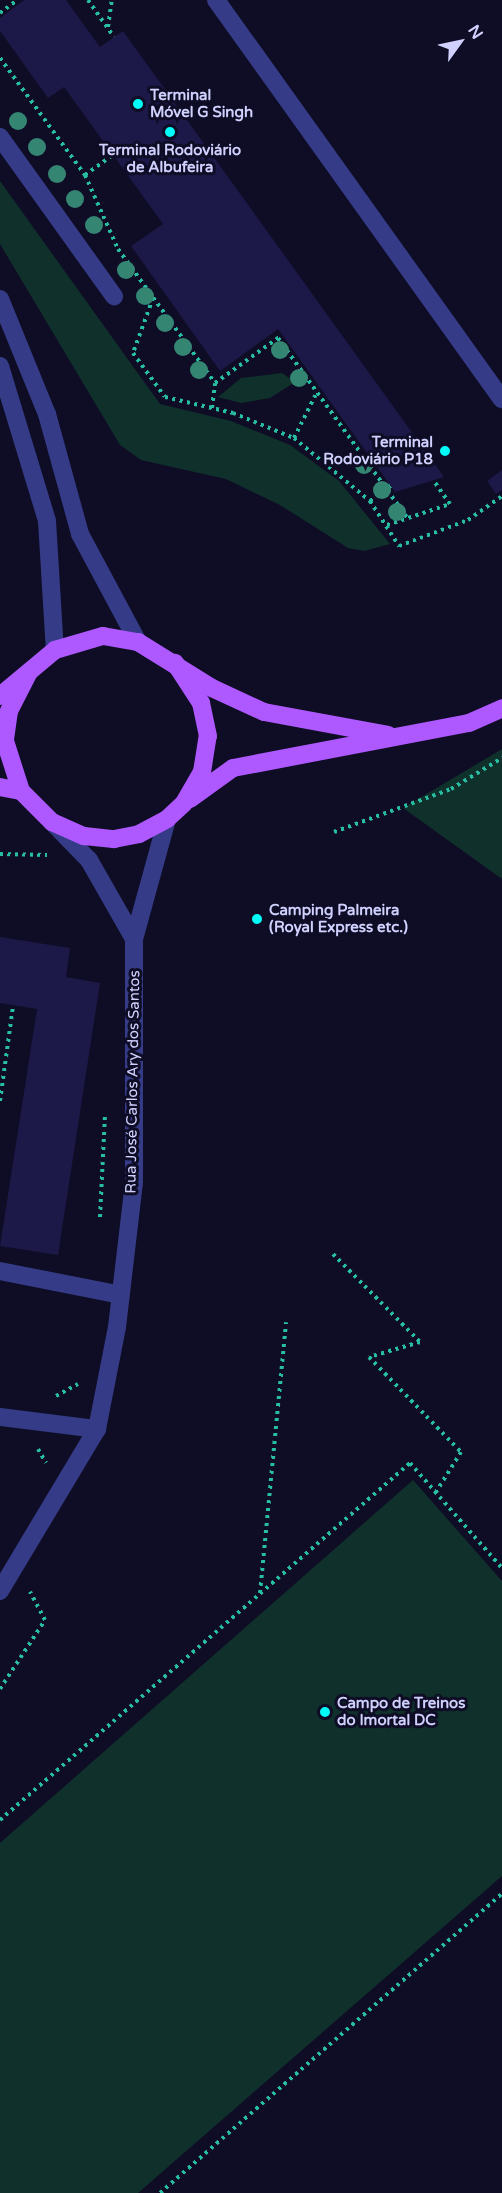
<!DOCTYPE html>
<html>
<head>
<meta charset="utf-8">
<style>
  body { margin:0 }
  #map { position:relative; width:502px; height:2193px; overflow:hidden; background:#0e0d25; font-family:"Varela Round",sans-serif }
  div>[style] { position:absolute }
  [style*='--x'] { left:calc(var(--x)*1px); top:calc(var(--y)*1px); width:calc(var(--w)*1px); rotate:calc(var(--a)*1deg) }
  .green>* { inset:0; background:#10302b }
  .building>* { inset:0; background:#1c1847 }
  .path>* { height:4px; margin-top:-2px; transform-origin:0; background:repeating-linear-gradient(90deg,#27bea3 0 3px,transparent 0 7.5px) }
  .minor>* { height:18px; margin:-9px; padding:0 9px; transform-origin:9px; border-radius:9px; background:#353b87 }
  .major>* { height:18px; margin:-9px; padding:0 9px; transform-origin:9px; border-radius:9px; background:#ae58ff }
  .trees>* { width:18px; height:18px; margin:-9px; border-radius:50%; background:#358573 }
  .dots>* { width:16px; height:16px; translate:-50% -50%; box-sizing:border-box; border:3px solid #0e0d25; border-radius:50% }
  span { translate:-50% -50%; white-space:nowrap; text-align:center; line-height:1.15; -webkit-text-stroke:6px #0e0d25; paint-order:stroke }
  .poi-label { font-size:15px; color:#d1d1ff; font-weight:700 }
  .left { translate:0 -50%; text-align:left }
  .right { translate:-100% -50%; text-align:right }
  .street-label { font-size:15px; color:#d1d1ff }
  .north { position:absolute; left:430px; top:12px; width:60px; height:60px; -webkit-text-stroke:4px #0e0d25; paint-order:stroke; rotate:57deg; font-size:16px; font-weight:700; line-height:24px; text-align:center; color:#d1d1ff }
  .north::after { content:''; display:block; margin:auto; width:21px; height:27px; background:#d1d1ff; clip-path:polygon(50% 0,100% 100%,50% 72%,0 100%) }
</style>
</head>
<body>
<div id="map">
  <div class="green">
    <div style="clip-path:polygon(0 181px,160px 404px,231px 421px,290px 445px,339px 481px,390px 544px,364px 551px,348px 548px,280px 505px,226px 479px,141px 460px,120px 445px,0 244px)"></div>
    <div style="clip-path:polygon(282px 373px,295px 382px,270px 398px,241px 403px,218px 397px,241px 378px)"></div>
    <div style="clip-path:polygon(502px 749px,502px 879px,403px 808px)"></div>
    <div style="clip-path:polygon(413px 1480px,502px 1581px,502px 1876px,138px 2193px,0 2193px,0 1843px)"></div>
  </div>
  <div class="building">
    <div style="clip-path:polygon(24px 0,66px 0,100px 47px,123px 31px,444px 477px,395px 492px,278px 329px,220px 371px,131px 246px,163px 224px,64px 87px,48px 98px,0 31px,0 18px)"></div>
    <div style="clip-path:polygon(502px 470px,502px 490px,496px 494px,487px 481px)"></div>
    <div style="clip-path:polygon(0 937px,70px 948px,66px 977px,100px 983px,58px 1255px,0 1246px,37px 1009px,0 1003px)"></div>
  </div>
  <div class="path">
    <div style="--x:88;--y:0;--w:45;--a:54.9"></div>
    <div style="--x:0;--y:13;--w:21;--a:-37"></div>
    <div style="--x:108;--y:27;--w:27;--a:-82"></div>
    <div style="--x:0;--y:58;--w:145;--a:54"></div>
    <div style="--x:85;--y:175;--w:34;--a:-36"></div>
    <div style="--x:85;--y:175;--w:81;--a:66"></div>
    <div style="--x:118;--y:249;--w:165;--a:54.1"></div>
    <div style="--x:215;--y:383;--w:82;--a:-35.6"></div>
    <div style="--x:153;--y:298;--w:59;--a:110"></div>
    <div style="--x:133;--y:353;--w:54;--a:54"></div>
    <div style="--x:165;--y:397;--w:70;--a:13.2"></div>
    <div style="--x:233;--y:413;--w:66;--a:22.3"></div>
    <div style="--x:294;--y:438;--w:99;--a:39.7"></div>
    <div style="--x:370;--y:501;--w:54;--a:57.2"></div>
    <div style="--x:399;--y:546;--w:74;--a:-20.6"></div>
    <div style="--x:468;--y:520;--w:42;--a:-35.2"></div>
    <div style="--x:278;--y:338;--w:223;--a:54.3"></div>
    <div style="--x:212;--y:408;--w:25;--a:-83"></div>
    <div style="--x:294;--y:438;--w:51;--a:-63.4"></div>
    <div style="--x:370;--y:501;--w:26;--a:-36"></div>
    <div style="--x:387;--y:525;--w:66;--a:-18.4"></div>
    <div style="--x:450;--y:504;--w:29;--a:-125"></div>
    <div style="--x:334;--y:832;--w:125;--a:-20.2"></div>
    <div style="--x:451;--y:789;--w:60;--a:-31.3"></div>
    <div style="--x:0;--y:854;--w:47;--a:1.2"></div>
    <div style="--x:0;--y:1101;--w:96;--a:-82.2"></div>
    <div style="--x:100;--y:1217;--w:104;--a:-87.2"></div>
    <div style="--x:333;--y:1254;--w:124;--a:45.3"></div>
    <div style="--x:420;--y:1342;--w:53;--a:163.6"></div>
    <div style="--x:369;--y:1357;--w:132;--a:45.9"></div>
    <div style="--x:461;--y:1452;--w:47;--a:122"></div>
    <div style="--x:56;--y:1396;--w:25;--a:-29"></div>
    <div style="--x:38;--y:1449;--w:16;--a:60"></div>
    <div style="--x:260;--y:1593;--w:272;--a:-84.5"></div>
    <div style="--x:0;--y:1689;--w:82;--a:-56.9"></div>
    <div style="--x:45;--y:1620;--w:32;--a:-118"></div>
    <div style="--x:0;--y:1820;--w:544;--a:-41.05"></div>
    <div style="--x:410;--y:1463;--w:140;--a:48.8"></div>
    <div style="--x:160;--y:2193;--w:454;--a:-41.2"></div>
  </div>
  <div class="minor">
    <div style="--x:216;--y:0;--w:491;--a:54.4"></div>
    <div style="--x:0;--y:137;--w:196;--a:54.4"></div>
    <div style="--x:0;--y:299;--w:124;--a:67.8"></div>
    <div style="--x:47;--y:414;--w:124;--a:74.6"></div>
    <div style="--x:80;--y:534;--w:123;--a:61.8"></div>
    <div style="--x:0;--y:366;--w:162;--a:73.1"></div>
    <div style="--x:47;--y:521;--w:129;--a:86.5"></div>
    <div style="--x:52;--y:822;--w:53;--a:45.8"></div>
    <div style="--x:89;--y:860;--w:91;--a:60.3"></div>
    <div style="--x:0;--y:1271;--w:123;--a:11.2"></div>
    <div style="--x:0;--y:1417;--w:98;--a:7.1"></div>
    <div style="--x:0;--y:1591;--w:189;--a:-59.1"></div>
    <div style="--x:97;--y:1429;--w:104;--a:-78.9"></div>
    <div style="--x:117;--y:1327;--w:146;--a:-83.3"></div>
    <div style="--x:134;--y:1182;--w:243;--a:-90"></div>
    <div style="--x:134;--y:939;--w:124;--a:-74.6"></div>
  </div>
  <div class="major">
    <div style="--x:29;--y:672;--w:44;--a:117.1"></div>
    <div style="--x:9;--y:711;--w:30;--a:98"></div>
    <div style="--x:5;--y:741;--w:52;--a:72.3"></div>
    <div style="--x:21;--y:791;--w:44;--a:45"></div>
    <div style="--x:52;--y:822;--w:35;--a:24"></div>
    <div style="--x:84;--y:836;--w:30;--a:6"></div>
    <div style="--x:114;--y:839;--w:25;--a:-11"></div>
    <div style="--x:139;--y:834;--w:32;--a:-28"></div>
    <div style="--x:167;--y:819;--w:23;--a:-43"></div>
    <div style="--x:184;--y:803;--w:36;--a:-60"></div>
    <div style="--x:202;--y:772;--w:36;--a:-81"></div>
    <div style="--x:208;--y:736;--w:34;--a:-102"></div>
    <div style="--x:201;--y:703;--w:48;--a:-123"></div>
    <div style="--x:0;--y:696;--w:72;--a:-39.9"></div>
    <div style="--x:55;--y:650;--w:50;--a:-16.3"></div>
    <div style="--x:103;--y:636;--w:36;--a:10"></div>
    <div style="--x:138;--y:642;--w:87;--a:31.9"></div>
    <div style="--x:212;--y:688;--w:57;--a:24.8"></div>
    <div style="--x:264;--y:712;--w:126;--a:10.5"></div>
    <div style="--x:0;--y:787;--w:21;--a:11"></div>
    <div style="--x:190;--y:799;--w:53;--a:-35.8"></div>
    <div style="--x:233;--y:768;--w:240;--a:-10.8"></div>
    <div style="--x:469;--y:723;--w:36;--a:-24"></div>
  </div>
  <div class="trees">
    <div style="left:18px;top:121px"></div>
    <div style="left:37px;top:147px"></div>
    <div style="left:57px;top:174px"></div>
    <div style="left:75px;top:199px"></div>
    <div style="left:94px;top:225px"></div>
    <div style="left:126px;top:270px"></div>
    <div style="left:145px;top:296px"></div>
    <div style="left:165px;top:323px"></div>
    <div style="left:183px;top:347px"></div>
    <div style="left:280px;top:350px"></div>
    <div style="left:199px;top:370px"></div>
    <div style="left:299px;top:378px"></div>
    <div style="left:364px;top:465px"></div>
    <div style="left:382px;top:490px"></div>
    <div style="left:397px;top:512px"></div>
  </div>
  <div class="dots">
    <div style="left:138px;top:104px;background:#00fcf9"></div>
    <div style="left:170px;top:132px;background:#00fcf9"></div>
    <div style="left:445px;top:451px;background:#00fcf9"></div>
    <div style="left:257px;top:919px;background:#00fcf9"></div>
    <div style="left:325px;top:1712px;background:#00fcf9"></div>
  </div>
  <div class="poi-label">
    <span class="left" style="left:150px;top:104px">Terminal<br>Móvel G Singh</span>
    <span style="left:170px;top:159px">Terminal Rodoviário<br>de Albufeira</span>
    <span class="right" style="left:433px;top:451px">Terminal<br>Rodoviário P18</span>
    <span class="left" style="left:269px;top:919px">Camping Palmeira<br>(Royal Express etc.)</span>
    <span class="left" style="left:337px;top:1712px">Campo de Treinos<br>do Imortal DC</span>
  </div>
  <div class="street-label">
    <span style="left:133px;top:1082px;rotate:-89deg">Rua José Carlos Ary dos Santos</span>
  </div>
  <div class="north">N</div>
</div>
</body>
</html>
